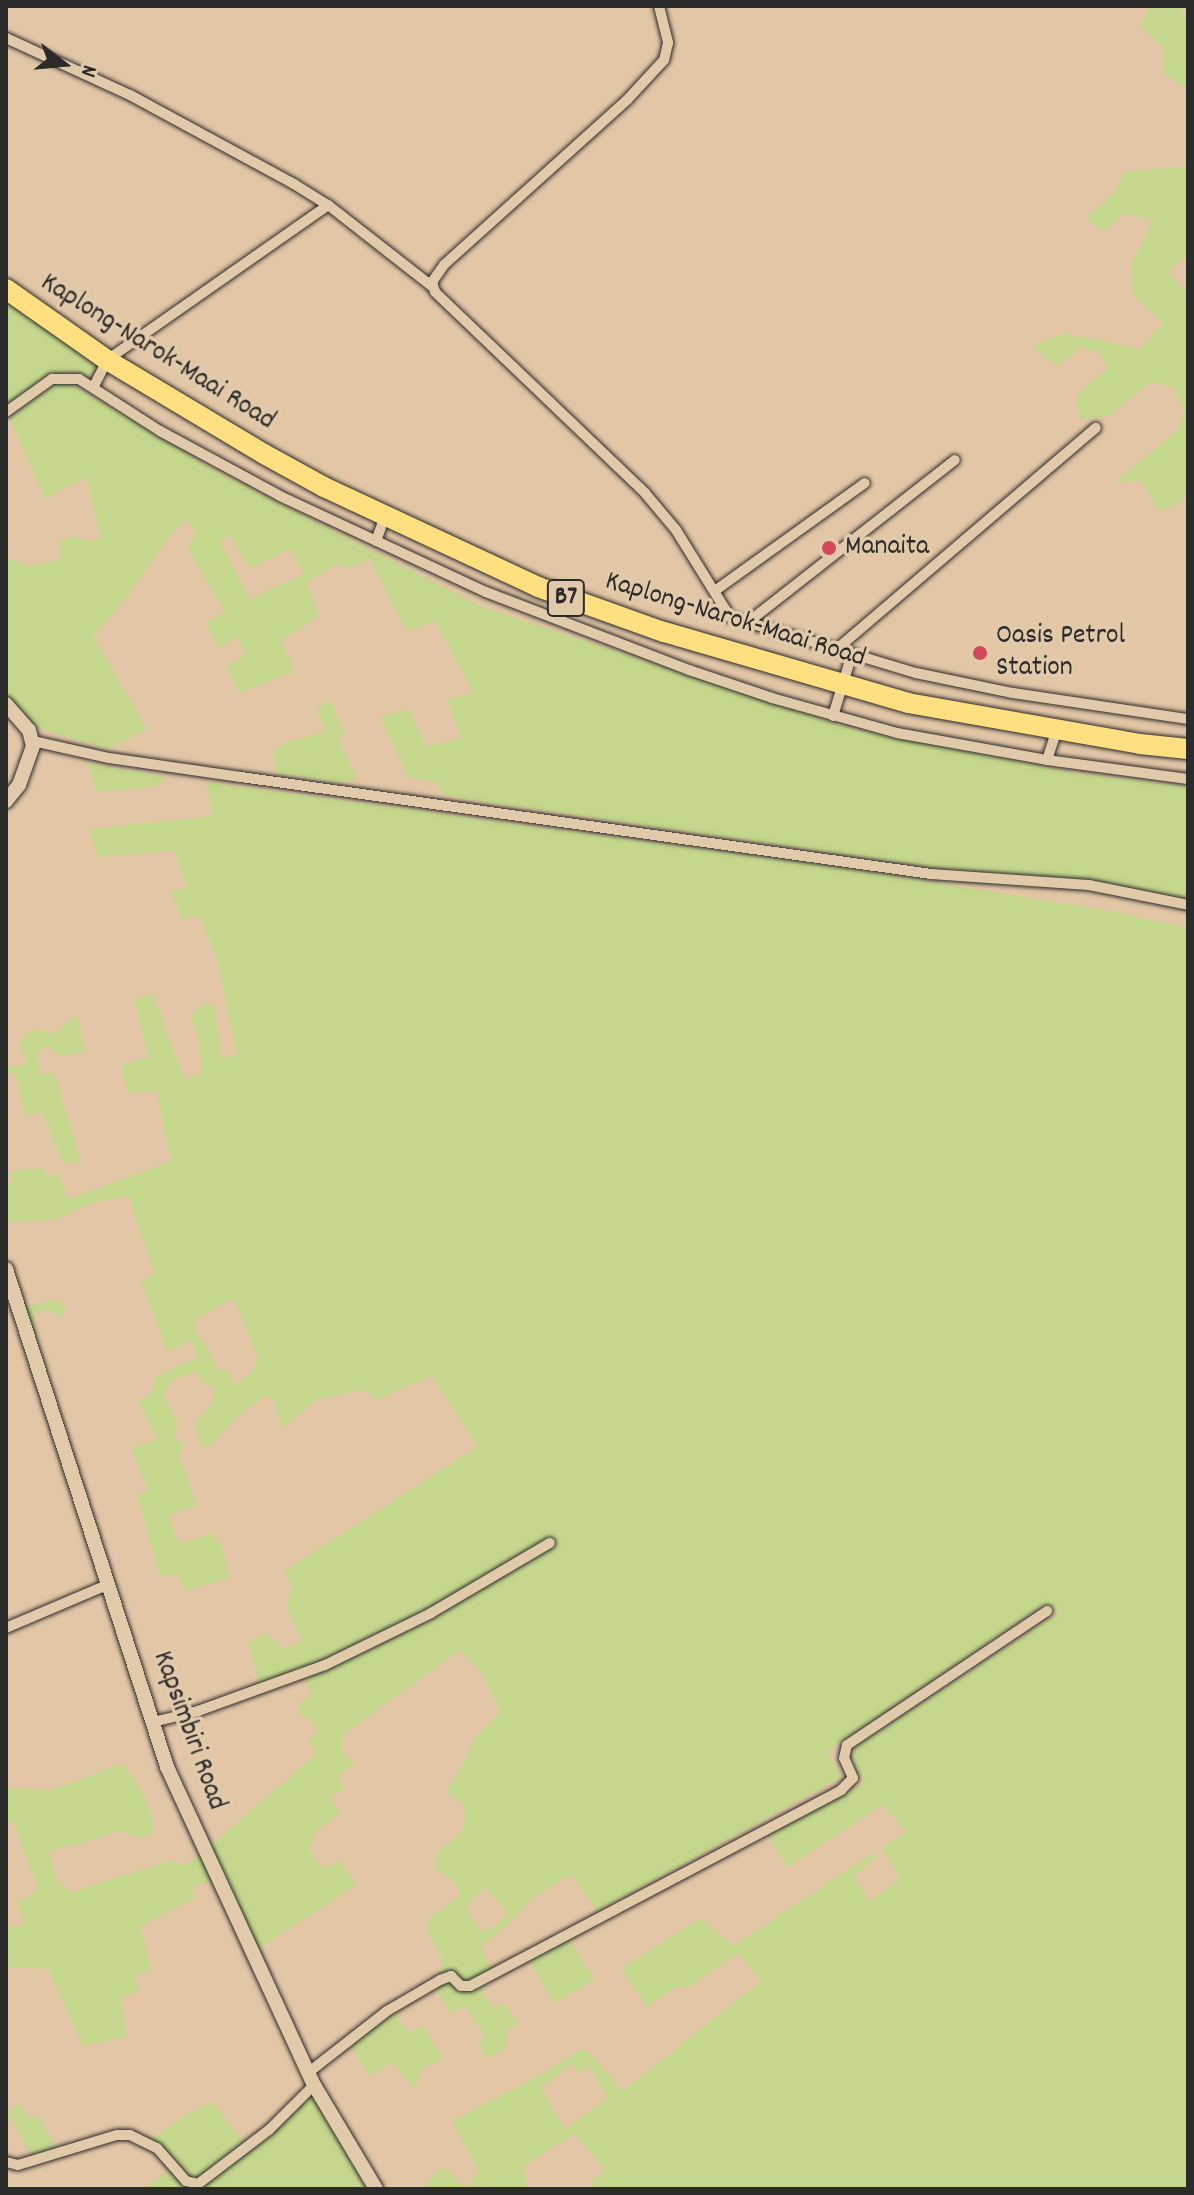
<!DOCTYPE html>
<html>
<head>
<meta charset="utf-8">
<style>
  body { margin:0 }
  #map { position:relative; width:1194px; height:2195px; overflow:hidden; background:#e2c6a6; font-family:Dekko,sans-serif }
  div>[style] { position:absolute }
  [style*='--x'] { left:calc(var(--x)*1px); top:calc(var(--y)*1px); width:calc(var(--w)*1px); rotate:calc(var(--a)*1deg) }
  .green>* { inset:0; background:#c5d78c }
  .roads { filter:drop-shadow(0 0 2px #2b2b2b) drop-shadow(0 0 2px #2b2b2b) }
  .street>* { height:10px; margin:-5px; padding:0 5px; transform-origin:5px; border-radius:5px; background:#e1caaa }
  .secondary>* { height:14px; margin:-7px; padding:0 7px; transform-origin:7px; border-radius:7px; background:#e1caaa }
  .highway>* { height:20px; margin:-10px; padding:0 10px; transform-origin:10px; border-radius:10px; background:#ffdf80 }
  .dots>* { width:22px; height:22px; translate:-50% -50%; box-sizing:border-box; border:4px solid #e1caaa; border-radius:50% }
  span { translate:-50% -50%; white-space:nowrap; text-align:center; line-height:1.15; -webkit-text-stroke:7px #e1caaa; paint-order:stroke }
  .shield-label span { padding:2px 6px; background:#e1caaa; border:2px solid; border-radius:6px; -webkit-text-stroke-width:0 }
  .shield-label { font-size:26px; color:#2b2b2b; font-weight:700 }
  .street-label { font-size:28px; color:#2b2b2b }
  .poi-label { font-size:28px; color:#2b2b2b }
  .left { translate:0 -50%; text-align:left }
  .frame { position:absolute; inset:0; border:8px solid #2b2b2b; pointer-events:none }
  .north { position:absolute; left:24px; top:24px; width:80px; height:80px; -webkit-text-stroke:6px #e1caaa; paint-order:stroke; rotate:106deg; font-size:22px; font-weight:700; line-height:32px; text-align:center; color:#2b2b2b }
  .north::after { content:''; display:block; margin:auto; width:28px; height:36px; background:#2b2b2b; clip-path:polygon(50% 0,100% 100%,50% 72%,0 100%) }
</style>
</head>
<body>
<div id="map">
  <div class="green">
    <div style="clip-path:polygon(1150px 6px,1180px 6px,1188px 24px,1188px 89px,1163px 74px,1163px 47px,1140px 26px)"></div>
    <div style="clip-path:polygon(1188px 166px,1188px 259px,1180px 259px,1168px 274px,1188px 292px,1188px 488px,1183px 501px,1158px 511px,1142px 481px,1115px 482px,1177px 430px,1185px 411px,1173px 387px,1150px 382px,1109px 416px,1080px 419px,1076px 395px,1107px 368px,1100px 354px,1081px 347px,1057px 366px,1032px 346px,1064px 333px,1141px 349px,1163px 323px,1133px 295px,1131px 264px,1153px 220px,1125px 213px,1104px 231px,1085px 219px,1112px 195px,1125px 172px)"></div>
    <div style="clip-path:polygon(6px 302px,98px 364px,89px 379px,69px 371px,48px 374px,6px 406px)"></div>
    <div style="clip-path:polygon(evenodd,66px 381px,216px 471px,483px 607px,856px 730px,1081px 774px,1188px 786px,1188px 900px,1095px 880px,935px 868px,445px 796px,437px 783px,408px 777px,380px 717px,409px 709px,426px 747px,461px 738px,447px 700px,473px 692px,435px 621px,406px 631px,370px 559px,345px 569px,339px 563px,307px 582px,319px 616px,281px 640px,295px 671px,239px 693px,226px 667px,245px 654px,236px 637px,218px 648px,205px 623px,225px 612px,188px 549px,195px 532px,186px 520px,174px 530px,123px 602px,93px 636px,147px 729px,107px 749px,39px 728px,6px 695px,6px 557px,30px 566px,61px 559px,59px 542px,73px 536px,88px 541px,100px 539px,87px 477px,45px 499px,10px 419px,53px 383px,66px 381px,230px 535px,249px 568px,290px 549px,304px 574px,249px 599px,220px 541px,230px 535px)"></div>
    <div style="clip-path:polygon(330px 701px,346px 734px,338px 738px,357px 778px,343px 783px,276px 774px,273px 752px,283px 743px,326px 731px,316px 707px)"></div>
    <div style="clip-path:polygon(88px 763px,164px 776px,164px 777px,159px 786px,96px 792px)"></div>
    <div style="clip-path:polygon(evenodd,206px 782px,844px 868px,1111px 911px,1188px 928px,1188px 2189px,596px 2189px,591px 2180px,606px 2171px,575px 2134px,524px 2165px,526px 2189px,487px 2189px,484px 2185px,475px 2189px,421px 2189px,440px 2168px,450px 2171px,462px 2186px,473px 2184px,472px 2178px,479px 2171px,451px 2121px,544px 2073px,581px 2049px,589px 2052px,623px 2091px,761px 1981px,738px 1953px,687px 1988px,679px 1986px,647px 2007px,621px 1968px,701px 1918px,733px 1946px,873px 1853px,877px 1856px,854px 1877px,870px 1902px,900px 1877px,882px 1848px,906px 1832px,883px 1805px,787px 1867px,768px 1835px,864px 1783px,852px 1758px,855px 1746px,1059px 1613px,1046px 1603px,827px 1751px,842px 1777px,597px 1911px,571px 1874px,532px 1898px,510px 1923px,480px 1947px,492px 1970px,463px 1983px,453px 1973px,442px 1971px,442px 1957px,428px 1934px,427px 1920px,460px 1895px,455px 1882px,436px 1869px,438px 1852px,463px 1830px,463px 1804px,445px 1792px,460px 1770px,475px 1738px,500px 1712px,483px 1675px,460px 1650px,345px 1733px,341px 1740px,342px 1751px,355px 1764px,338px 1775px,344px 1790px,329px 1796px,340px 1814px,316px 1831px,309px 1850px,323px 1869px,340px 1860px,356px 1885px,258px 1949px,209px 1847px,317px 1753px,308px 1741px,319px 1730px,307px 1717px,297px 1713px,300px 1702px,311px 1695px,305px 1676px,385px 1643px,554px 1546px,549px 1538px,392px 1629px,301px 1670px,259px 1684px,248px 1642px,266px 1633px,282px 1649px,302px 1641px,286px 1606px,292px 1586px,284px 1571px,478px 1446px,432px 1376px,377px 1399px,364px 1390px,317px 1399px,283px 1428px,273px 1399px,264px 1396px,234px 1419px,213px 1443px,201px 1448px,195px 1422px,212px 1404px,215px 1387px,204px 1384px,195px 1372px,171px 1380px,164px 1394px,177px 1423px,175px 1439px,183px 1443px,179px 1456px,197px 1505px,169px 1516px,179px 1544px,211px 1533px,221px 1544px,230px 1578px,185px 1591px,178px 1573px,160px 1577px,137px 1495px,148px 1490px,131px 1448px,158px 1439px,138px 1401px,150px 1394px,157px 1376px,198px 1357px,190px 1340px,167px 1352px,141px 1281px,155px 1273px,128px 1196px,92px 1203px,57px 1219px,10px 1222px,6px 1225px,6px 1184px,13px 1182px,10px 1171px,44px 1168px,47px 1178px,58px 1173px,68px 1199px,171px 1161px,156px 1092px,128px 1092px,121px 1066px,148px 1057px,134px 998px,153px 994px,184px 1078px,201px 1075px,200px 1043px,190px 1017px,203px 1003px,215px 1006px,221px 1058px,237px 1055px,216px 956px,199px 916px,181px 919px,171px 891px,187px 888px,174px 850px,98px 857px,89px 829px,212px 816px,206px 782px,234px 1298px,257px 1356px,254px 1370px,234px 1386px,229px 1372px,217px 1369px,208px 1348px,195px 1331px,196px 1319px,234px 1298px,206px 782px,484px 1887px,508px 1912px,497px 1925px,481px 1932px,466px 1908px,484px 1887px,206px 782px,572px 2064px,578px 2074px,590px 2066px,607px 2098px,565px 2130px,541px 2087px,572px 2064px)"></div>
    <div style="clip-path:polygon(77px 1015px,85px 1052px,59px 1056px,48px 1046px,37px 1052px,40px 1074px,54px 1072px,81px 1161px,63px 1163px,42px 1112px,25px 1116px,16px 1073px,6px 1075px,6px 1068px,27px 1064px,20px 1045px,25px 1033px,38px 1029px,53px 1034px)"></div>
    <div style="clip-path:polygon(57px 1299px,66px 1308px,61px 1318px,53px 1312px,40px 1310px,33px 1316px,38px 1346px,48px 1368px,44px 1377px,24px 1308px)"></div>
    <div style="clip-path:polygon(123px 1763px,140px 1788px,153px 1818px,152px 1835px,135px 1837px,122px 1831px,48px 1852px,58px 1882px,71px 1892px,173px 1860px,181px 1866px,202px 1855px,213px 1879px,192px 1887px,195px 1898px,140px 1926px,151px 1969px,134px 1976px,139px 1991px,120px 1998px,127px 2036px,83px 2046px,48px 1969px,6px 1967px,6px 1927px,25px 1924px,16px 1900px,26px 1899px,38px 1888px,13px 1822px,6px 1820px,6px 1788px,51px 1790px)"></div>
    <div style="clip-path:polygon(569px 1939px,595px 1980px,554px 2003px,529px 1960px)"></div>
    <div style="clip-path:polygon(447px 1981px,466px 1992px,480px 1987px,493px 2008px,503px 2003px,519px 2024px,508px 2029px,505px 2048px,487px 2058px,478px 2042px,485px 2037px,465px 2006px,451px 2013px,434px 1988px)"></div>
    <div style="clip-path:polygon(393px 2012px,409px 2033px,423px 2026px,443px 2059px,421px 2069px,414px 2089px,393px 2062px,369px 2076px,350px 2045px)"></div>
    <div style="clip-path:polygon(312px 2095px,368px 2189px,198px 2189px,264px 2139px)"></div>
    <div style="clip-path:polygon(213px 2102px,244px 2143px,197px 2181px,185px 2177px,153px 2138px,187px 2114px)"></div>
    <div style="clip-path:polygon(21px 2104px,29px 2119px,39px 2115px,55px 2148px,32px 2155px,6px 2111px)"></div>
    <div style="clip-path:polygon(170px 2169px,189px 2189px,143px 2189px)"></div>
  </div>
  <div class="roads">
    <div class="street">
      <div style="--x:659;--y:6;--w:38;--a:76"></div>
      <div style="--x:668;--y:43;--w:17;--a:103"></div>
      <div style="--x:664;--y:60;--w:54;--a:132.8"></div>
      <div style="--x:627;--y:100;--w:246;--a:138"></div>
      <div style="--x:444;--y:265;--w:21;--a:125"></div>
      <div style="--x:432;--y:282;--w:10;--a:73"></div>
      <div style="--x:435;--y:292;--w:291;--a:43.7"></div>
      <div style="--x:645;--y:493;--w:48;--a:50"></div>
      <div style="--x:676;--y:530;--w:102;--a:58.2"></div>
      <div style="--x:730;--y:617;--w:194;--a:16.8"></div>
      <div style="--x:916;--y:673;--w:99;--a:11.7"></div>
      <div style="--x:1013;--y:693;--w:177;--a:8.5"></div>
      <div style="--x:6;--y:38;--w:136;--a:24.7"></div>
      <div style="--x:130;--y:95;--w:187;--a:28.5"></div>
      <div style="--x:294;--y:184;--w:40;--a:32"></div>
      <div style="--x:328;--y:205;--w:133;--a:38"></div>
      <div style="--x:94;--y:386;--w:29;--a:-63"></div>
      <div style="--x:107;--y:360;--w:270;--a:-35"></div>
      <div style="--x:6;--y:412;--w:57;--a:-35.7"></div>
      <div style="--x:52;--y:379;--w:27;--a:0"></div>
      <div style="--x:79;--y:379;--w:96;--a:32.7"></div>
      <div style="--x:160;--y:431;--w:136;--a:28.4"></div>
      <div style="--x:280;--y:496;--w:227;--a:25"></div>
      <div style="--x:486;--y:592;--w:217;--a:21"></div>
      <div style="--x:689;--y:670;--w:88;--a:18.6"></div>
      <div style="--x:772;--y:698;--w:130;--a:15.6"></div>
      <div style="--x:897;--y:733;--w:152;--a:10.2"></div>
      <div style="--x:1047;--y:760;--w:142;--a:7.7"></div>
      <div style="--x:376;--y:541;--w:27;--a:-70"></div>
      <div style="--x:716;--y:590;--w:183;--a:-35.7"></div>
      <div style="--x:747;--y:623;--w:264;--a:-38.1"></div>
      <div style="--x:838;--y:648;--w:339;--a:-40.5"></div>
      <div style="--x:833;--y:716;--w:65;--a:-73"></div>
      <div style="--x:33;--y:741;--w:78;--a:12.6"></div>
      <div style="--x:109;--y:758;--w:133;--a:8.2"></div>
      <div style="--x:241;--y:777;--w:697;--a:8"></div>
      <div style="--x:931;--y:874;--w:158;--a:4"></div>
      <div style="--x:1089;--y:885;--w:101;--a:11.4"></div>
      <div style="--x:1047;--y:760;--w:33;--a:-72"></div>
      <div style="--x:6;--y:1628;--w:112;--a:-23.1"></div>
      <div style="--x:153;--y:1722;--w:46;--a:-13.7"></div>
      <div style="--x:198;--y:1711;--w:135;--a:-19.9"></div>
      <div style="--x:325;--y:1665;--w:118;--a:-26.1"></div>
      <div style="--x:431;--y:1613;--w:138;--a:-30.5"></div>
      <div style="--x:309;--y:2072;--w:99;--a:-38"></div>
      <div style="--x:387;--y:2011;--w:61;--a:-30.3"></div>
      <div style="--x:440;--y:1980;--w:12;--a:-20"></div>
      <div style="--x:451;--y:1976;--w:14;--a:45"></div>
      <div style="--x:461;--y:1986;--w:9;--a:0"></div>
      <div style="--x:470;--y:1986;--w:420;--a:-27.8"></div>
      <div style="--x:841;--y:1790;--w:17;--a:-45"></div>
      <div style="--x:853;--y:1778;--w:22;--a:-114"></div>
      <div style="--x:844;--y:1758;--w:13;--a:-77"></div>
      <div style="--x:847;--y:1745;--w:241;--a:-33.8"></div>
      <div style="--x:6;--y:2162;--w:12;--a:14"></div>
      <div style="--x:18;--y:2165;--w:103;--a:-16.9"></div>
      <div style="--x:117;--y:2135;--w:13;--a:0"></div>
      <div style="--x:130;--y:2135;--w:30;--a:26"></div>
      <div style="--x:157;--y:2148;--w:44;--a:48.7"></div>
      <div style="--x:186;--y:2181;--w:12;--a:14"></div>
      <div style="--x:198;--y:2184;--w:89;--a:-37.3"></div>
      <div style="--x:269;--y:2130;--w:64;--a:-45"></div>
    </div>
    <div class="secondary">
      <div style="--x:6;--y:704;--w:35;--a:49"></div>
      <div style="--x:29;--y:730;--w:16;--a:76"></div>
      <div style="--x:33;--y:746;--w:41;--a:109.7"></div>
      <div style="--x:19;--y:785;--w:21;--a:129"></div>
      <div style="--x:6;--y:1269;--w:523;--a:72.08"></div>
      <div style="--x:167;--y:1767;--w:350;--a:65.2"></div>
      <div style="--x:314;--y:2085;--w:121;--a:59.2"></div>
    </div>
    <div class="highway">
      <div style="--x:6;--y:289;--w:123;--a:35.1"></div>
      <div style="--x:107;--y:360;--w:183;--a:30.9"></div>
      <div style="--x:264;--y:454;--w:68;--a:28.8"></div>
      <div style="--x:324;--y:487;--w:236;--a:25"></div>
      <div style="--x:538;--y:587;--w:134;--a:19.7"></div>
      <div style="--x:664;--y:632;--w:254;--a:16.2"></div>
      <div style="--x:908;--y:703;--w:236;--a:10"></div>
      <div style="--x:1140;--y:744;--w:48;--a:5.9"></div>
    </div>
  </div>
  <div class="dots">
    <div style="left:829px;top:548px;background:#d1495b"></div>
    <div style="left:980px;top:653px;background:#d1495b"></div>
  </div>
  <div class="shield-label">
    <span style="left:566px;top:598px">B7</span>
  </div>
  <div class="street-label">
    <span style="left:157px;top:353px;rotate:32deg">Kaplong-Narok-Maai Road</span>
    <span style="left:735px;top:621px;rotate:17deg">Kaplong-Narok-Maai Road</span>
    <span style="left:188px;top:1731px;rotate:70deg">Kapsimbiri Road</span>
  </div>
  <div class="poi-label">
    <span class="left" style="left:845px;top:548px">Manaita</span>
    <span class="left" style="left:996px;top:653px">Oasis Petrol<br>Station</span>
  </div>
  <div class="frame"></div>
  <div class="north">N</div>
</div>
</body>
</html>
